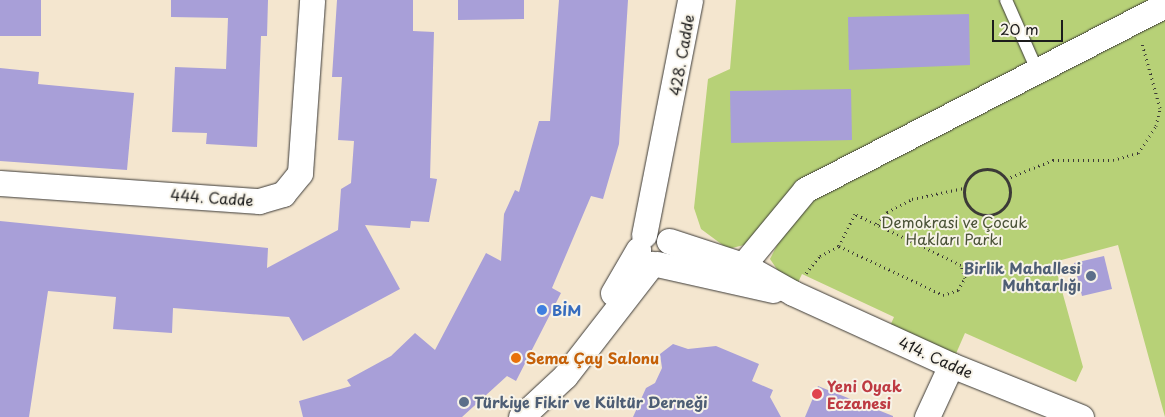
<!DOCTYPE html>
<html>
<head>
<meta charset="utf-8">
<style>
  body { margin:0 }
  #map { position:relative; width:1165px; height:417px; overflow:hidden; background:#f4e6cf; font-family:"Playpen Sans",sans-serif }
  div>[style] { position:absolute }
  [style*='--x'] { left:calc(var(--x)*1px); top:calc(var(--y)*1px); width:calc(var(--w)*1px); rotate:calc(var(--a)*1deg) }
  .green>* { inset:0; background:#b7d177 }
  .building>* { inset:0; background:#a89fd8 }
  .path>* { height:3px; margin-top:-1.5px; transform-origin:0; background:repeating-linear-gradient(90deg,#3c3a37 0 1px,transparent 0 5px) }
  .path>.ring { margin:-1.5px; padding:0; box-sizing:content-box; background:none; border:3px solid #3c3a37; border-radius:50% }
  .roads { filter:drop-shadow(0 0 1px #3c3a37) drop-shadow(0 0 1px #3c3a37) }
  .service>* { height:12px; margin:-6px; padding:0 6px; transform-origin:6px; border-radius:6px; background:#fff }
  .minor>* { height:25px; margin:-12.5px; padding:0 12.5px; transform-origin:12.5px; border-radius:12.5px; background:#fff }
  .dots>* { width:14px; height:14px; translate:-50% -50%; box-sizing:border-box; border:2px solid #f7f3e8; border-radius:50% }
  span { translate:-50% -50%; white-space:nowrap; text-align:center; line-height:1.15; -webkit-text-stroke:4px #f7f3e8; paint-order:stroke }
  .street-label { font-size:15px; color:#1c1c1c }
  .park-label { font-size:15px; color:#4a5237 }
  .service-label { font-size:15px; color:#4e5e75; font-weight:700 }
  .right { translate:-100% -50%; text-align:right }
  .left { translate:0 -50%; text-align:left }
  .shop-label { font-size:15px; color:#366cbe; font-weight:700 }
  .food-label { font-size:15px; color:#c56008; font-weight:700 }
  .health-label { font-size:15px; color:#be3a42; font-weight:700 }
  .scale { position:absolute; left:992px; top:20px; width:71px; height:22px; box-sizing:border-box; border:2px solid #1c1c1c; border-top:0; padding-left:6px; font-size:15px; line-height:18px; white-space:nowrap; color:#1c1c1c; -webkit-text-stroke:4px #f7f3e8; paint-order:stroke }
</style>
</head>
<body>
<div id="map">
  <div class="green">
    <div style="clip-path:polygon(736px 0,1165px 0,1165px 417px,1118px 245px,1054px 262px,1083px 367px,1076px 382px,965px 333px,951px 365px,886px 335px,894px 317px,802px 274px,793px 293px,770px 259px,804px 192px,748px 244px,728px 249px,701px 229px,694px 208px,708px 79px,730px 69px)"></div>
  </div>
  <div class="building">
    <div style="clip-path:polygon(0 0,41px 0,41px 36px,0 36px)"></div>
    <div style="clip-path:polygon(171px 0,268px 0,267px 36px,261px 36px,257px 147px,206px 144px,207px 133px,172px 132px,175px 67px,226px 69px,228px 18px,171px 17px)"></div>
    <div style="clip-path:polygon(337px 0,413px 0,413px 31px,434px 32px,430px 178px,437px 179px,429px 222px,411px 221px,410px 228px,365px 225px,400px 289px,303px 341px,289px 317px,173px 308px,172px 333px,113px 329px,116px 297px,48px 291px,29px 417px,0 417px,0 221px,268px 248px,267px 268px,338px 230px,341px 189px,351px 183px,354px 141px,338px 140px,342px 77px,332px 77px)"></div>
    <div style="clip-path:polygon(458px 0,524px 0,524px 19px,458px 20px)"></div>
    <div style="clip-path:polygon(559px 0,628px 0,619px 144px,603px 199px,591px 196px,552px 288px,561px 293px,516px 381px,507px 376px,462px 417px,303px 417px,299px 401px,351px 386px,347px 380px,391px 356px,415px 333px,435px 350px,486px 253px,501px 261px,504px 214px,515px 190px,519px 192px,539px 121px,550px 121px)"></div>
    <div style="clip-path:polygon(969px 14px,970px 65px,849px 70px,848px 17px)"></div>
    <div style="clip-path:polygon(0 68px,39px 72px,38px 84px,134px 93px,127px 170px,0 161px)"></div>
    <div style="clip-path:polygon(851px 89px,852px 140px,731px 143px,730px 91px)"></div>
    <div style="clip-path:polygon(1104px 256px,1112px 289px,1082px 296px,1074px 263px)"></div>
    <div style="clip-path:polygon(673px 344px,688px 349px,716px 346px,759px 364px,752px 381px,773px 390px,770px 397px,781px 417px,633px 417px,646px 388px,655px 383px,662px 368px,660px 354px)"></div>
    <div style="clip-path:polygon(818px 386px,893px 416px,893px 417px,805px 417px)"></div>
  </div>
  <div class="path">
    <div class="ring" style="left:964px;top:169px;width:43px;height:43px"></div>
    <div style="--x:1006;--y:179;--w:51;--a:-22"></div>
    <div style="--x:1053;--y:160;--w:60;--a:0"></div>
    <div style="--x:1113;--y:160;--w:26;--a:-16"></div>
    <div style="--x:1138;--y:153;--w:32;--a:-56"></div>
    <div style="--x:1156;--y:126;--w:18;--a:-77"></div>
    <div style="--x:1160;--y:108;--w:67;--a:-105.5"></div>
    <div style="--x:877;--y:224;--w:16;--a:-50"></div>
    <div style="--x:887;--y:212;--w:28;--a:-27"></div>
    <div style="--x:912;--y:199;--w:53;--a:-11.9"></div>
    <div style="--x:806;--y:273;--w:22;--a:-51"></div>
    <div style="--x:820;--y:256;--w:21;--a:-28"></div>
    <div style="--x:839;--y:246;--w:115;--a:25.2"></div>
    <div style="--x:943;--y:295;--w:16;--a:-18"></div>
    <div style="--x:958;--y:290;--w:14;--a:-60"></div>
    <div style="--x:965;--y:278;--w:14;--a:-107"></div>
    <div style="--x:961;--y:265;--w:118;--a:-154.3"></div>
    <div style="--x:855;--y:214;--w:36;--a:117"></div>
  </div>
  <div class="roads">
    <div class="service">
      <div style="--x:1006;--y:0;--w:77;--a:66.1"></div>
    </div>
    <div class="minor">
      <div style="--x:0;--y:183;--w:260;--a:4"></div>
      <div style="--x:259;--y:201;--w:25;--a:-16"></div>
      <div style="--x:283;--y:194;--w:27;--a:-51"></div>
      <div style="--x:300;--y:173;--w:173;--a:-86"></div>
      <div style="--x:644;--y:235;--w:239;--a:-78.9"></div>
      <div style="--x:669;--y:241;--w:78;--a:18"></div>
      <div style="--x:743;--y:265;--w:57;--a:29.2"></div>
      <div style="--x:793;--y:293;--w:174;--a:24.5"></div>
      <div style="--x:951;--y:365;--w:140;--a:21.8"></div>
      <div style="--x:657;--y:264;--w:119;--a:12.6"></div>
      <div style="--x:743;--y:265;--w:97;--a:-50.4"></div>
      <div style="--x:805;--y:190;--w:405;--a:-27.2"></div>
      <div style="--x:613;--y:293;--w:50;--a:-59.8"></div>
      <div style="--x:521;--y:417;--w:60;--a:-43"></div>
      <div style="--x:565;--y:376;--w:142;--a:-52.2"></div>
      <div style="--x:927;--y:417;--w:57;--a:-65.2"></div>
    </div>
  </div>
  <div class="dots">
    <div style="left:1091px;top:276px;background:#5c6f8a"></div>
    <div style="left:542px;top:310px;background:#3f7fe0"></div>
    <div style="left:516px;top:358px;background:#e8710a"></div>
    <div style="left:817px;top:394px;background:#e0444e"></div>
    <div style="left:464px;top:402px;background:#5c6f8a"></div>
  </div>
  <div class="street-label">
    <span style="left:681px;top:55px;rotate:-80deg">428. Cadde</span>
    <span style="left:212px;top:197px;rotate:4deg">444. Cadde</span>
    <span style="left:936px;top:357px;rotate:24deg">414. Cadde</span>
  </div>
  <div class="park-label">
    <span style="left:954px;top:230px">Demokrasi ve Çocuk<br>Hakları Parkı</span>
  </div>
  <div class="service-label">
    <span class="right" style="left:1081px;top:276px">Birlik Mahallesi<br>Muhtarlığı</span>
    <span class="left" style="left:474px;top:402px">Türkiye Fikir ve Kültür Derneği</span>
  </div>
  <div class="shop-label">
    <span class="left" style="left:552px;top:310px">BİM</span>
  </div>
  <div class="food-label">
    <span class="left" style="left:526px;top:358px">Sema Çay Salonu</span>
  </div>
  <div class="health-label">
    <span class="left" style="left:827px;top:394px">Yeni Oyak<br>Eczanesi</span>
  </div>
  <div class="scale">20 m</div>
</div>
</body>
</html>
